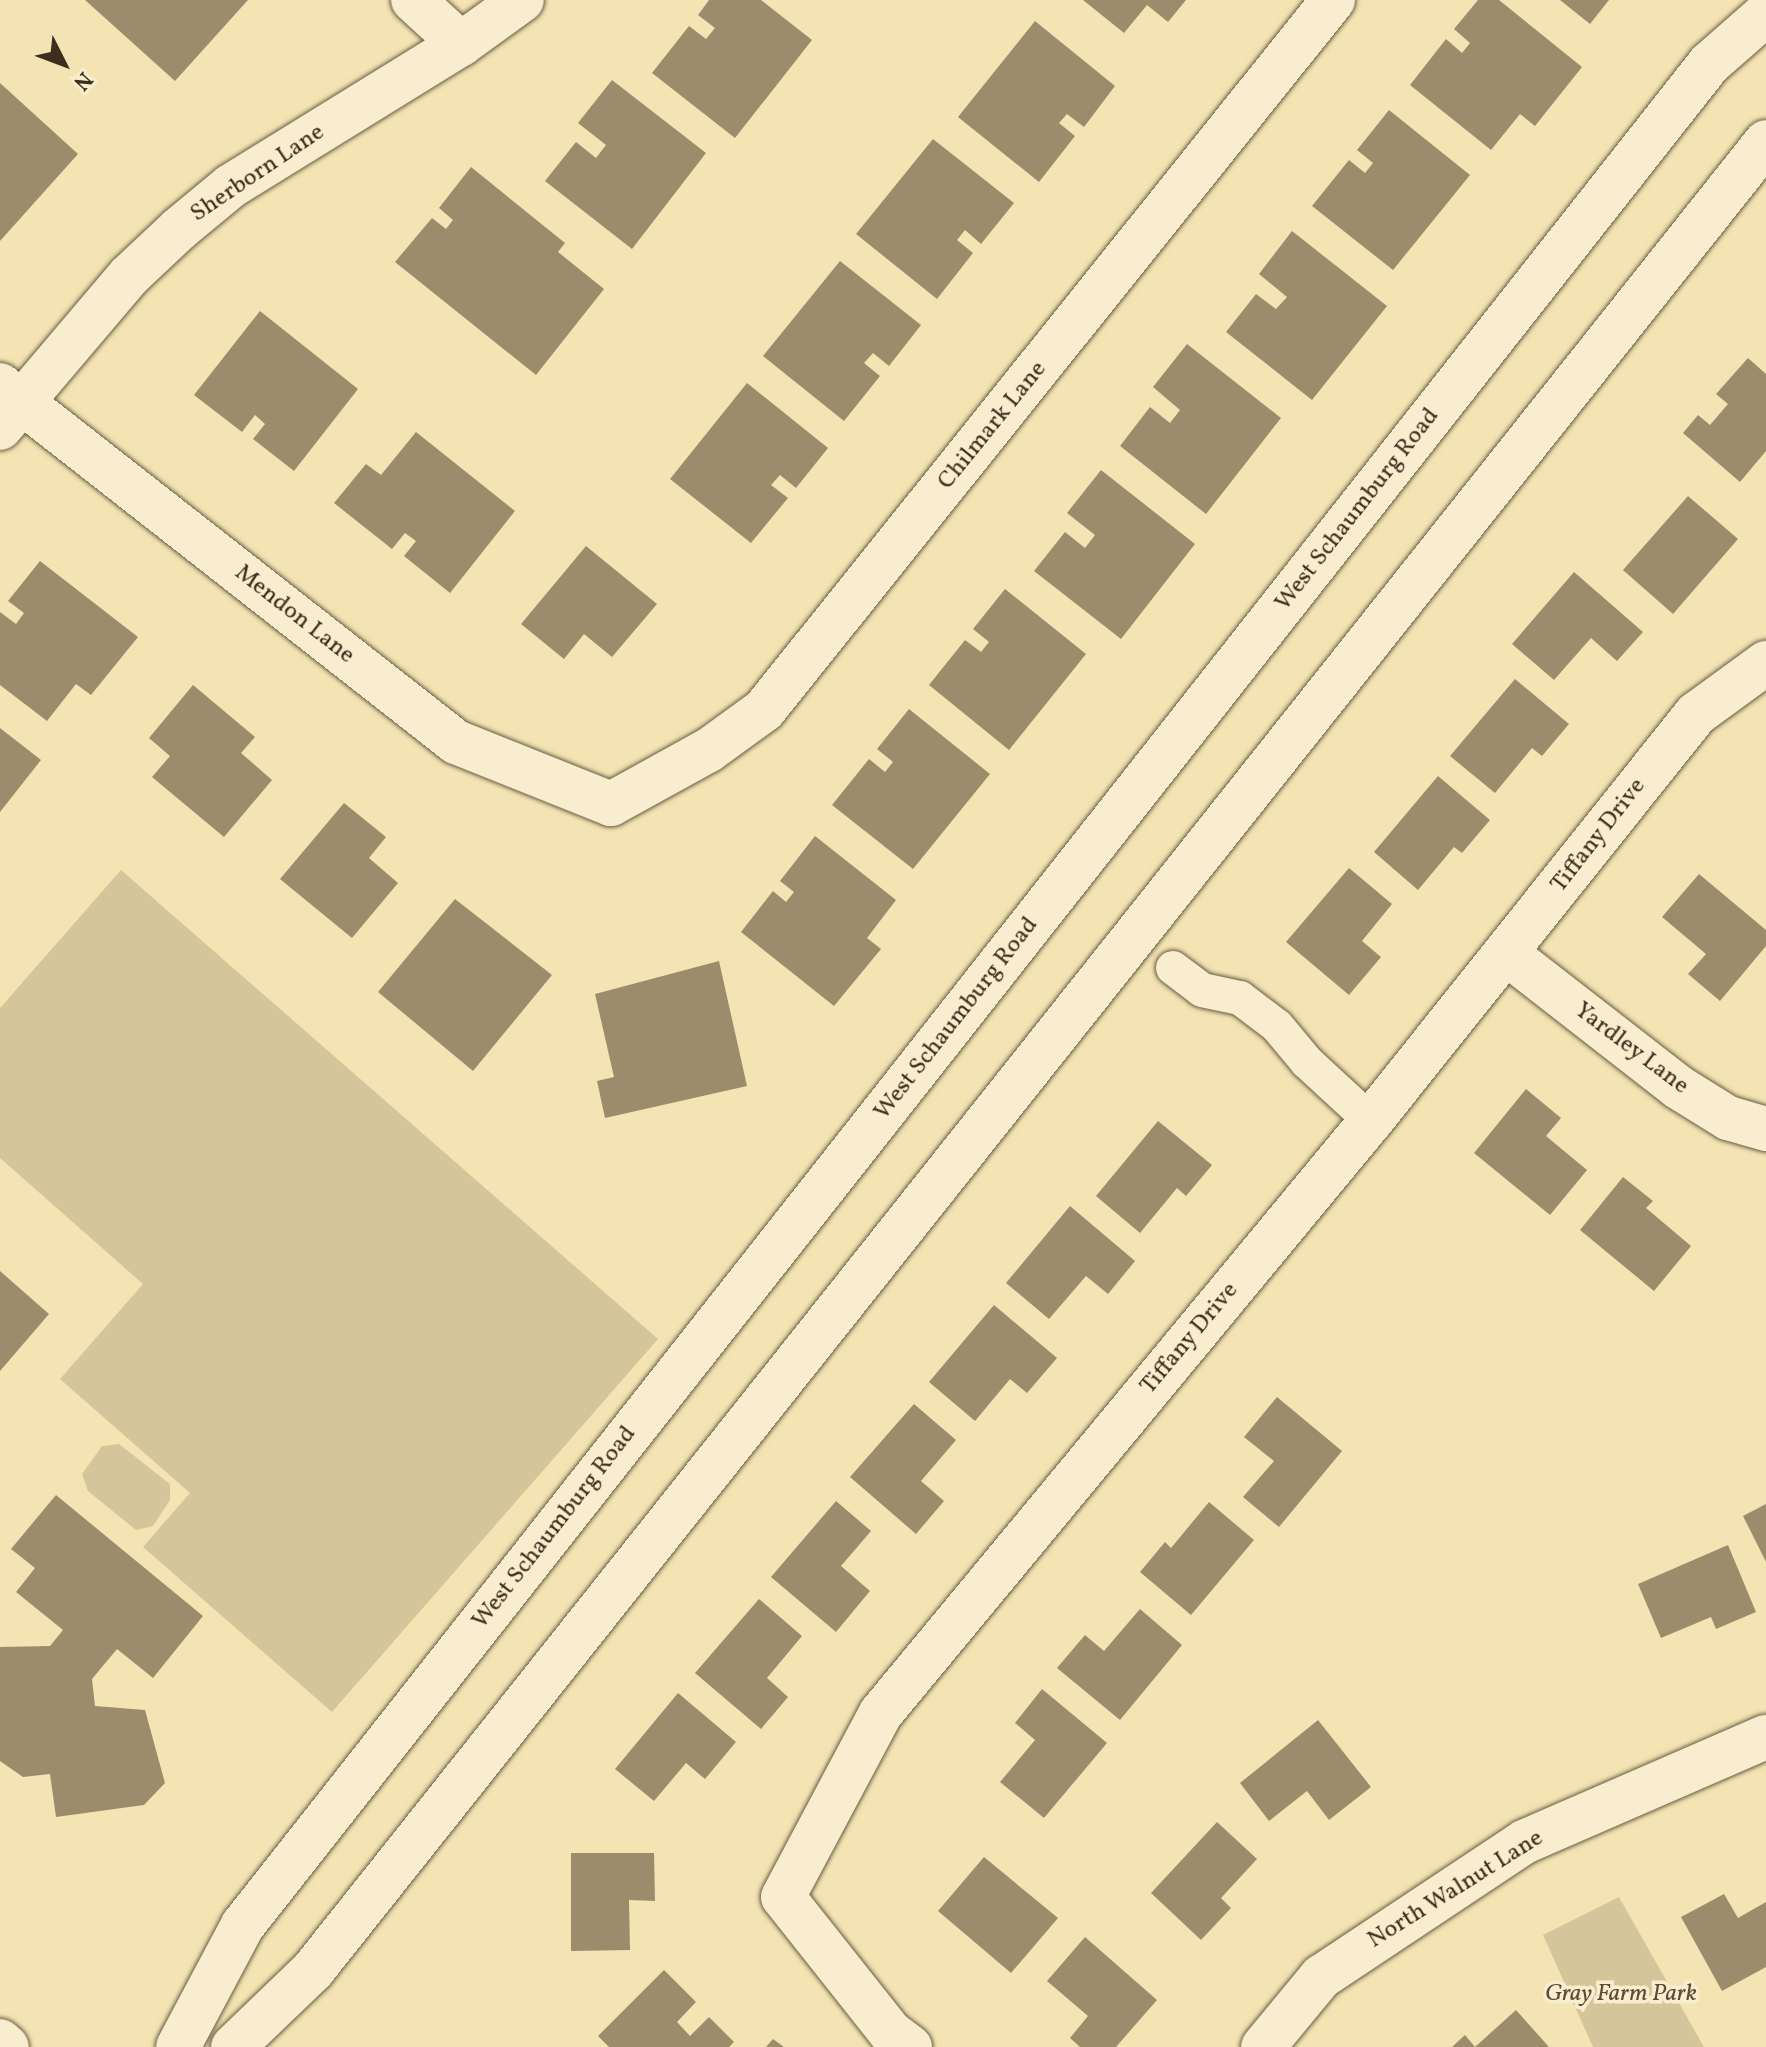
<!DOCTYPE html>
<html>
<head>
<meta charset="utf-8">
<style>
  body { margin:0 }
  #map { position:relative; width:1766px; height:2047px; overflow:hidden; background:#f4e4b3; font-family:Vollkorn,serif }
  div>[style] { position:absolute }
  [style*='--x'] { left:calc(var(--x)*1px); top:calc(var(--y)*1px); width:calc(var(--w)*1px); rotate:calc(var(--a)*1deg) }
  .green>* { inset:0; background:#d5c59a }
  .building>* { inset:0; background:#9b8d6b }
  .roads { filter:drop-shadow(0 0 2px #695c43) drop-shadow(0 0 2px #695c43) }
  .pedestrian>* { height:34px; margin:-17px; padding:0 17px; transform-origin:17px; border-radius:17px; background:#f8edce }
  .minor>* { height:44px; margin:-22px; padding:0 22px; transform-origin:22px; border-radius:22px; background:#f8edce }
  .tertiary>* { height:44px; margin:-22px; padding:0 22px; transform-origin:22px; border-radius:22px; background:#f8edce }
  .secondary>* { height:44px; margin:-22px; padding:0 22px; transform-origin:22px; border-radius:22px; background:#f8edce }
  span { translate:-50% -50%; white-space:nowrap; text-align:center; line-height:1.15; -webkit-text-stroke:7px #f8edce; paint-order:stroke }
  .street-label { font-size:24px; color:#3b2e1e }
  .park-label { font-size:24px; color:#5a4c37; font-style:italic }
  .north { position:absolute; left:24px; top:24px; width:80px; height:80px; -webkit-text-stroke:6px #f8edce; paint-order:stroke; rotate:132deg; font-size:22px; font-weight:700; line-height:32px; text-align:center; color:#3b2e1e }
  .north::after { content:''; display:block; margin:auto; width:28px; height:36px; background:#3b2e1e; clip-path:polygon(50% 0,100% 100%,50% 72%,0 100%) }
</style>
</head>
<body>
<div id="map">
  <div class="green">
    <div style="clip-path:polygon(121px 870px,658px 1339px,332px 1712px,143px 1547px,190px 1493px,60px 1379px,143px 1284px,0 1158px,0 1008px)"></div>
    <div style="clip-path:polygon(119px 1444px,170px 1484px,170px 1500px,153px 1526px,136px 1530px,88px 1491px,82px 1474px,102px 1446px)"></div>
    <div style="clip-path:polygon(1619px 1897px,1704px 2047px,1593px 2047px,1543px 1935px)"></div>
  </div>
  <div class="building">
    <div style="clip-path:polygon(85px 0,248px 0,175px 81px)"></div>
    <div style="clip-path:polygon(709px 0,761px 0,812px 40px,735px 138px,652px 73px,689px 26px,706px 39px,715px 28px,698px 15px)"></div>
    <div style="clip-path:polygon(1083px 0,1186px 0,1168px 22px,1147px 5px,1124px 33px)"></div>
    <div style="clip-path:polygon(1478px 0,1499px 0,1582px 67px,1535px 126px,1520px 114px,1491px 150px,1410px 85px,1446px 39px,1462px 53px,1470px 43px,1454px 29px)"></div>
    <div style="clip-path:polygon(1560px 0,1609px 0,1590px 24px)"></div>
    <div style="clip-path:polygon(1035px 21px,1115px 86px,1084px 127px,1067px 114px,1059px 123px,1075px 136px,1039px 182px,958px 117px)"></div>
    <div style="clip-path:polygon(612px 80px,706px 153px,632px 249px,545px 181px,576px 142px,596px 158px,606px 145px,578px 123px)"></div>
    <div style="clip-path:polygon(0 83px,78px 154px,0 241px)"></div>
    <div style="clip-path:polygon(1389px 110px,1470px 175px,1393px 270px,1312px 206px,1349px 160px,1365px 173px,1373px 163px,1357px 150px)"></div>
    <div style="clip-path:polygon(933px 139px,1014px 203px,981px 244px,965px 230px,957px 240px,973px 253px,937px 299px,856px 234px)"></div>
    <div style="clip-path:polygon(471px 167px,565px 243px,558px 252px,604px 289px,536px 375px,395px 262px,432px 218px,446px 229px,453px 220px,439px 208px)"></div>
    <div style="clip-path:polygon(1292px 231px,1387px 306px,1312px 400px,1226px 332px,1256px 294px,1276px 309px,1287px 297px,1259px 274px)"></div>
    <div style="clip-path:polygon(840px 261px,921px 325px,889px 366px,873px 353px,864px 363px,880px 376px,844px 421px,763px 356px)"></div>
    <div style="clip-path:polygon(260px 311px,358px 389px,294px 471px,253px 439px,265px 424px,255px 415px,242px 432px,194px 395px)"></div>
    <div style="clip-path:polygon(1187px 344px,1281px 418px,1206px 514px,1120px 446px,1150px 407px,1170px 423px,1180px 410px,1153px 387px)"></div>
    <div style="clip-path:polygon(1748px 358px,1766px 374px,1766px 451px,1740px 482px,1683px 433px,1698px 415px,1710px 425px,1728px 404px,1716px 394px)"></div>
    <div style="clip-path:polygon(747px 383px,828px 448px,796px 488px,780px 475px,771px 485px,788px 498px,751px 543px,670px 479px)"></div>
    <div style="clip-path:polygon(416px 432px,515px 511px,450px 593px,404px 556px,416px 541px,405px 533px,392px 549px,334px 503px,366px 464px,381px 475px)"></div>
    <div style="clip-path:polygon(1101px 470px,1195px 544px,1121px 639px,1034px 571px,1065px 532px,1085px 548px,1095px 535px,1067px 513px)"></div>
    <div style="clip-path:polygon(1688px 496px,1738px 539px,1673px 614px,1623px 570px)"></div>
    <div style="clip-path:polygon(586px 546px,657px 604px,612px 657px,584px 634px,564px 659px,521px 624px)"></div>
    <div style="clip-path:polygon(40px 561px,138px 637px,91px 695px,76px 684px,47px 721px,0 685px,0 612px,16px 624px,24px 613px,8px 601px)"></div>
    <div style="clip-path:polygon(1574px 572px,1643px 632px,1617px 661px,1591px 638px,1554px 680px,1512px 644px)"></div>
    <div style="clip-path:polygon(1005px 589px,1086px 654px,1009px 750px,929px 685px,965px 640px,981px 652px,989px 642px,973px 629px)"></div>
    <div style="clip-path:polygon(1515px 679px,1569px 724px,1542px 756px,1532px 748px,1495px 793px,1450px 756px)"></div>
    <div style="clip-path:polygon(193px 685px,255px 737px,241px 753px,272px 780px,224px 837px,152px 777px,170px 756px,149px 738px)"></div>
    <div style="clip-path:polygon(909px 709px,990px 774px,913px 869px,832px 805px,869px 759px,885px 772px,893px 762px,877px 749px)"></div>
    <div style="clip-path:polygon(0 728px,41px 760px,0 812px)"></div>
    <div style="clip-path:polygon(1438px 776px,1490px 820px,1462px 853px,1454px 847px,1418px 890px,1374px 852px)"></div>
    <div style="clip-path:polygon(344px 803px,386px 837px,369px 858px,398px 883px,352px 938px,280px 879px)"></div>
    <div style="clip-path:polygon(815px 836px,896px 900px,867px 938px,881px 949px,834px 1006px,741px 932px,773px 891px,786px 902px,794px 892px,780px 881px)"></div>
    <div style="clip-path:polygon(1349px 868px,1392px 904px,1362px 941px,1381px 957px,1349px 995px,1286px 942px)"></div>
    <div style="clip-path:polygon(1699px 874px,1766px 930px,1766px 946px,1720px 1001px,1688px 974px,1706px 954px,1662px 917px)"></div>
    <div style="clip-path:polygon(455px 899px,552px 975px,473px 1071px,378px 992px)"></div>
    <div style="clip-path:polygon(719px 961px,747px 1086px,605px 1118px,597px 1081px,614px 1077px,595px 994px)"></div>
    <div style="clip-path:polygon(1526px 1089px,1561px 1118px,1546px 1136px,1587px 1170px,1550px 1215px,1474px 1153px)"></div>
    <div style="clip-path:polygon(1158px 1121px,1212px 1165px,1186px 1196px,1177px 1188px,1140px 1233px,1096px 1196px)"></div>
    <div style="clip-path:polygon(1623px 1177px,1653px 1201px,1646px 1208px,1691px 1246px,1654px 1291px,1580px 1230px)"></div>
    <div style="clip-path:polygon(1070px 1206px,1135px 1261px,1108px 1294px,1086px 1276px,1049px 1319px,1006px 1283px)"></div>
    <div style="clip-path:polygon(0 1271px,49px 1314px,0 1371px)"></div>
    <div style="clip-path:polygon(994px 1305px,1057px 1358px,1027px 1393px,1010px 1379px,975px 1421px,929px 1382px)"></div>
    <div style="clip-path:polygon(1277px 1397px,1342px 1451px,1279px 1527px,1243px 1497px,1274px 1461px,1244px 1437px)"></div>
    <div style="clip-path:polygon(914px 1404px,956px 1440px,921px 1481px,944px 1501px,916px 1534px,850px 1477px)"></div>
    <div style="clip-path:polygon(56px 1495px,203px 1616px,153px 1678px,117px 1649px,92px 1679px,95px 1706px,145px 1710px,165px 1783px,144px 1805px,56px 1817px,50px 1774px,23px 1777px,0 1761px,0 1647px,50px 1646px,63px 1630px,16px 1592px,35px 1568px,11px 1549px)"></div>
    <div style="clip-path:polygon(836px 1501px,871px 1531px,841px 1566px,870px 1591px,836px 1632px,771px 1577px)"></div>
    <div style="clip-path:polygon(1209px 1502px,1254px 1540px,1191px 1615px,1140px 1572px,1165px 1542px,1171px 1548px)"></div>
    <div style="clip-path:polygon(1766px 1504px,1766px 1562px,1743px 1516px)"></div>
    <div style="clip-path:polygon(1728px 1545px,1756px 1612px,1716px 1629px,1711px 1617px,1661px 1638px,1638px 1584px)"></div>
    <div style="clip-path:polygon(759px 1599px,802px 1636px,767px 1678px,788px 1697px,761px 1729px,695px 1673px)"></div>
    <div style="clip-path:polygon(1140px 1609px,1182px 1645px,1120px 1720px,1057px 1668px,1085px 1635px,1104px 1651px)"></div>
    <div style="clip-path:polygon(1042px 1689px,1107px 1743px,1044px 1818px,1000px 1782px,1035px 1740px,1015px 1723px)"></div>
    <div style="clip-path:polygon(678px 1693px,736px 1742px,705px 1779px,686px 1763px,654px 1801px,615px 1769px)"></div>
    <div style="clip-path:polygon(1318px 1720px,1371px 1787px,1329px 1820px,1307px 1791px,1269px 1821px,1240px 1783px)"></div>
    <div style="clip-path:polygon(1217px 1822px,1257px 1859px,1221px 1898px,1231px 1908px,1201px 1940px,1151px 1893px)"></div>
    <div style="clip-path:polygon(571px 1853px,654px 1853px,655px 1901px,629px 1900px,630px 1950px,571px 1951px)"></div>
    <div style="clip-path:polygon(984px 1857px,1058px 1918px,1011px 1973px,938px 1911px)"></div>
    <div style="clip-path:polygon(1724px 1894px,1738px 1918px,1766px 1902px,1766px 1967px,1722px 1991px,1681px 1917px)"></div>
    <div style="clip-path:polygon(1085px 1937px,1157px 2000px,1116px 2047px,1080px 2047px,1070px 2038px,1088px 2016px,1047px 1981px)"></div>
    <div style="clip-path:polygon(664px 1970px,696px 2002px,677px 2022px,690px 2036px,709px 2017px,734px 2042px,729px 2047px,609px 2047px,598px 2036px)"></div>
    <div style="clip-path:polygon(1516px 2010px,1549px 2047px,1452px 2047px,1465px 2035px,1475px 2047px)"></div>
    <div style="clip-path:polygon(773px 2039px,784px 2047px,766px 2047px)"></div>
  </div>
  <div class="roads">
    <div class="pedestrian">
      <div style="--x:1173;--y:968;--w:36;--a:37"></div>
      <div style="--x:1202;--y:990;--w:39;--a:12"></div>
      <div style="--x:1240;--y:998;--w:46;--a:37.1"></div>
      <div style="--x:1277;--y:1026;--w:47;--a:50.2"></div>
      <div style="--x:1307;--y:1062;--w:87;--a:42.7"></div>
    </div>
    <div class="minor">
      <div style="--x:413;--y:0;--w:65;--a:42.5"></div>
      <div style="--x:0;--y:385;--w:579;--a:38.06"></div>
      <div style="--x:456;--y:742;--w:167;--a:21.8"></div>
      <div style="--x:611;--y:804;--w:112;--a:-28.9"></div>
      <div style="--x:709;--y:750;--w:68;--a:-36"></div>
      <div style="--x:764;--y:710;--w:910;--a:-51.29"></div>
      <div style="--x:0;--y:428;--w:199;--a:-49.7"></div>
      <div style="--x:129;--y:276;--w:69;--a:-43.2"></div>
      <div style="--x:179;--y:229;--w:67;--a:-39.6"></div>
      <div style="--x:231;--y:186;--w:270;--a:-31.7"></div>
      <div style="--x:461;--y:44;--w:75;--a:-35.8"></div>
      <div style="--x:1506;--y:953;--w:218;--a:37.9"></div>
      <div style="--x:1678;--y:1087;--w:59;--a:31.8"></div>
      <div style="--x:1728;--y:1118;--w:40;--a:16"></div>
      <div style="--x:910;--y:2047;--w:25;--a:-143"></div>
      <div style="--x:890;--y:2032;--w:172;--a:-128.4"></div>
      <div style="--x:783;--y:1897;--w:208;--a:-62"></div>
      <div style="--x:881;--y:1713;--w:768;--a:-50.39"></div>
      <div style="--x:1371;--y:1121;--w:521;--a:-51.39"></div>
      <div style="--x:1696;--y:714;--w:87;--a:-36.1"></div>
    </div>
    <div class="tertiary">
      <div style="--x:0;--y:2041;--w:9;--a:41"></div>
      <div style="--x:1263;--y:2047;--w:91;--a:-50.4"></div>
      <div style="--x:1321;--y:1977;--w:244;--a:-33.6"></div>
      <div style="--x:1524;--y:1842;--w:264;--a:-23.5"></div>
    </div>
    <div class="secondary">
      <div style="--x:178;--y:2047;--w:138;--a:-62"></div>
      <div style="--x:243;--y:1925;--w:2369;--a:-51.77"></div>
      <div style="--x:1709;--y:64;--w:76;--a:-41.3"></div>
      <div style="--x:233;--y:2047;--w:111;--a:-43.9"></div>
      <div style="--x:313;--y:1970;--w:2335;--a:-51.52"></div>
    </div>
  </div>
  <div class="street-label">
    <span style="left:258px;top:174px;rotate:-34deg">Sherborn Lane</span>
    <span style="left:993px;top:426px;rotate:-51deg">Chilmark Lane</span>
    <span style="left:1358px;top:510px;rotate:-52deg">West Schaumburg Road</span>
    <span style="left:294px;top:615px;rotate:38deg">Mendon Lane</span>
    <span style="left:1599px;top:836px;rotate:-52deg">Tiffany Drive</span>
    <span style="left:957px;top:1019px;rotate:-52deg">West Schaumburg Road</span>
    <span style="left:1631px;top:1049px;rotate:37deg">Yardley Lane</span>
    <span style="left:1190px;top:1339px;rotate:-50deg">Tiffany Drive</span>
    <span style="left:555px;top:1528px;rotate:-52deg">West Schaumburg Road</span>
    <span style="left:1456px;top:1890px;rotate:-32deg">North Walnut Lane</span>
  </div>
  <div class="park-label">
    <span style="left:1621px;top:1995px">Gray Farm Park</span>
  </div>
  <div class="north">N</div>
</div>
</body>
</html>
